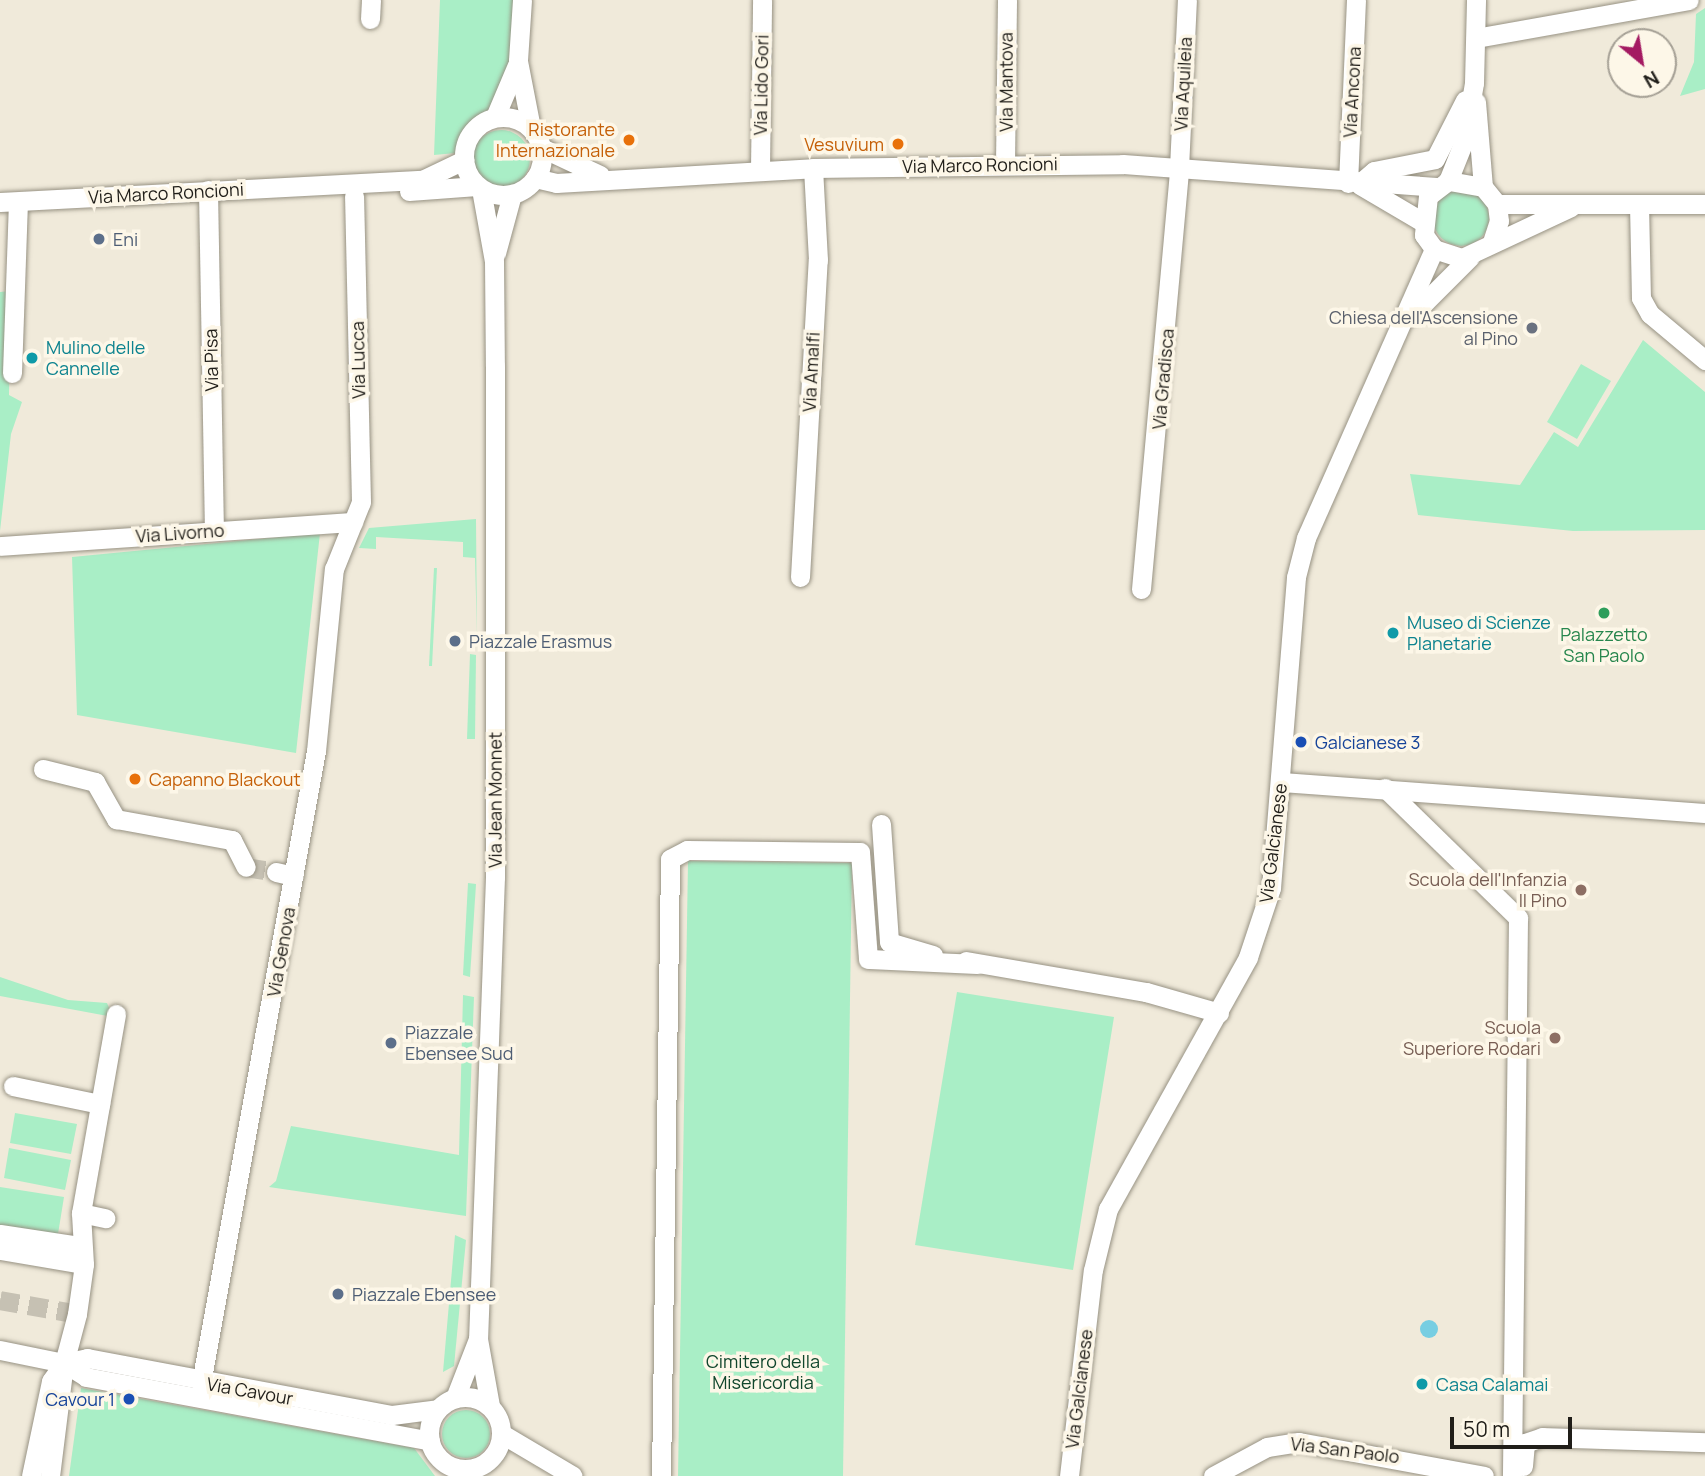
<!DOCTYPE html>
<html>
<head>
<meta charset="utf-8">
<style>
  body { margin:0 }
  #map { position:relative; width:1705px; height:1476px; overflow:hidden; background:#f0eada; font-family:Manrope,sans-serif }
  div>[style] { position:absolute }
  [style*='--x'] { left:calc(var(--x)*1px); top:calc(var(--y)*1px); width:calc(var(--w)*1px); rotate:calc(var(--a)*1deg) }
  .green>* { inset:0; background:#a9eec6 }
  .round { border-radius:50% }
  .water>* { inset:0; background:#77cee2 }
  .minor-tunnel>* { height:19px; margin-top:-9.5px; transform-origin:0; background:repeating-linear-gradient(90deg,#c6c1b3 0 19px,transparent 0 29px) }
  .roads { filter:drop-shadow(0 0 2px #979283) drop-shadow(0 0 2px #979283) }
  .minor>* { height:19px; margin:-9.5px; padding:0 9.5px; transform-origin:9.5px; border-radius:9.5px; background:#fff }
  .minor>.ring { margin:-9.5px; padding:0; box-sizing:content-box; background:none; border:19px solid #fff; border-radius:50% }
  .dots>* { width:19px; height:19px; translate:-50% -50%; box-sizing:border-box; border:4px solid #fdf7e8; border-radius:50% }
  span { translate:-50% -50%; white-space:nowrap; text-align:center; line-height:1.15; -webkit-text-stroke:7px #fdf7e8; paint-order:stroke }
  .street-label { font-size:18px; color:#201e19 }
  .food-label { font-size:18px; color:#c56008 }
  .right { translate:-100% -50%; text-align:right }
  .left { translate:0 -50%; text-align:left }
  .service-label { font-size:18px; color:#4e5e75 }
  .worship-label { font-size:18px; color:#5b616d }
  .culture-label { font-size:18px; color:#0d838f }
  .leisure-label { font-size:18px; color:#27864d }
  .transit-label { font-size:18px; color:#164399 }
  .education-label { font-size:18px; color:#785e54 }
  .park-label { font-size:18px; color:#10462c }
  .north { position:absolute; left:1607px; top:28px; width:70px; height:70px; box-sizing:border-box; background:#fdf7e8; border:2px solid #a5a095; border-radius:50%; rotate:150deg; font-size:19px; font-weight:700; line-height:28px; text-align:center; color:#201e19 }
  .north::after { content:''; display:block; margin:auto; width:24px; height:32px; background:#a41a62; clip-path:polygon(50% 0,100% 100%,50% 72%,0 100%) }
  .scale { position:absolute; left:1450px; top:1417px; width:122px; height:32px; box-sizing:border-box; border:4px solid #201e19; border-top:0; padding-left:9px; font-size:21px; line-height:24px; white-space:nowrap; color:#201e19; -webkit-text-stroke:5px #fdf7e8; paint-order:stroke }
</style>
</head>
<body>
<div id="map">
  <div class="green">
    <div style="clip-path:polygon(440px 0,516px 0,512px 58px,493px 109px,467px 129px,456px 153px,434px 155px)"></div>
    <div style="clip-path:polygon(1705px 8px,1705px 89px,1680px 96px,1694px 62px,1696px 14px)"></div>
    <div class="round" style="left:472px;top:130px;width:58px;height:58px"></div>
    <div class="round" style="left:1433px;top:190px;width:56px;height:56px"></div>
    <div style="clip-path:polygon(11px 291px,9px 395px,22px 402px,11px 434px,0 531px,0 292px)"></div>
    <div style="clip-path:polygon(1643px 340px,1705px 392px,1705px 530px,1573px 531px,1418px 515px,1410px 474px,1520px 485px,1554px 432px,1578px 447px)"></div>
    <div style="clip-path:polygon(1581px 364px,1611px 381px,1577px 439px,1547px 422px)"></div>
    <div style="clip-path:polygon(476px 519px,477px 637px,475px 558px,463px 557px,463px 542px,376px 537px,376px 549px,359px 548px,369px 528px)"></div>
    <div style="clip-path:polygon(320px 533px,296px 753px,77px 715px,72px 557px)"></div>
    <div style="clip-path:polygon(434px 568px,437px 568px,432px 666px,429px 666px)"></div>
    <div style="clip-path:polygon(470px 654px,476px 655px,475px 739px,467px 739px)"></div>
    <div style="clip-path:polygon(688px 861px,852px 863px,843px 1476px,678px 1476px)"></div>
    <div style="clip-path:polygon(468px 883px,476px 884px,470px 977px,463px 975px)"></div>
    <div style="clip-path:polygon(0 977px,68px 1000px,107px 1003px,113px 1017px,0 996px)"></div>
    <div style="clip-path:polygon(957px 992px,1114px 1017px,1073px 1270px,915px 1245px)"></div>
    <div style="clip-path:polygon(463px 995px,474px 997px,466px 1216px,269px 1187px,276px 1181px,291px 1126px,459px 1155px)"></div>
    <div style="clip-path:polygon(15px 1113px,77px 1124px,71px 1154px,10px 1143px)"></div>
    <div style="clip-path:polygon(9px 1148px,71px 1160px,65px 1190px,4px 1178px)"></div>
    <div style="clip-path:polygon(0 1187px,64px 1197px,58px 1234px,0 1225px)"></div>
    <div style="clip-path:polygon(455px 1235px,466px 1240px,454px 1366px,443px 1372px)"></div>
    <div style="clip-path:polygon(81px 1388px,414px 1448px,435px 1476px,69px 1476px)"></div>
    <div class="round" style="left:442px;top:1410px;width:48px;height:48px"></div>
  </div>
  <div class="water">
    <div class="round" style="left:1420px;top:1320px;width:18px;height:18px"></div>
  </div>
  <div class="minor-tunnel">
    <div style="--x:246;--y:867;--w:30;--a:9"></div>
    <div style="--x:0;--y:1300;--w:74;--a:10.1"></div>
  </div>
  <div class="roads">
    <div class="minor">
      <div style="--x:522;--y:0;--w:61;--a:93.8"></div>
      <div style="--x:518;--y:61;--w:68;--a:79"></div>
      <div style="--x:370;--y:19;--w:19;--a:-87"></div>
      <div style="--x:1476;--y:38;--w:216;--a:-10.1"></div>
      <div style="--x:1476;--y:102;--w:85;--a:85.3"></div>
      <div class="ring" style="left:464px;top:117px;width:59px;height:59px"></div>
      <div style="--x:495;--y:117;--w:56;--a:-67.1"></div>
      <div style="--x:542;--y:148;--w:64;--a:25"></div>
      <div style="--x:1005;--y:164;--w:164;--a:-89.3"></div>
      <div style="--x:760;--y:170;--w:170;--a:-89.3"></div>
      <div style="--x:535;--y:178;--w:22;--a:13"></div>
      <div style="--x:556;--y:183;--w:257;--a:-3.3"></div>
      <div style="--x:813;--y:168;--w:310;--a:-0.7"></div>
      <div style="--x:1123;--y:164;--w:314;--a:4.2"></div>
      <div style="--x:1448;--y:181;--w:43;--a:-68.2"></div>
      <div style="--x:1464;--y:141;--w:59;--a:-80.2"></div>
      <div style="--x:1474;--y:83;--w:83;--a:-88.6"></div>
      <div style="--x:1348;--y:183;--w:183;--a:-87.5"></div>
      <div style="--x:1359;--y:184;--w:20;--a:-41"></div>
      <div style="--x:1374;--y:171;--w:62;--a:-11.1"></div>
      <div style="--x:1435;--y:159;--w:66;--a:-63"></div>
      <div style="--x:1360;--y:185;--w:71;--a:30.5"></div>
      <div style="--x:481;--y:189;--w:73;--a:79.8"></div>
      <div style="--x:494;--y:261;--w:105;--a:89.5"></div>
      <div style="--x:495;--y:366;--w:511;--a:90"></div>
      <div style="--x:495;--y:877;--w:462;--a:92.1"></div>
      <div style="--x:478;--y:1339;--w:68;--a:79.8"></div>
      <div style="--x:208;--y:190;--w:341;--a:89"></div>
      <div style="--x:409;--y:191;--w:68;--a:-4.2"></div>
      <div style="--x:0;--y:202;--w:423;--a:-3"></div>
      <div style="--x:422;--y:180;--w:47;--a:-25.5"></div>
      <div style="--x:1497;--y:204;--w:208;--a:0"></div>
      <div style="--x:1639;--y:204;--w:94;--a:88.8"></div>
      <div style="--x:1641;--y:298;--w:18;--a:61"></div>
      <div style="--x:1650;--y:314;--w:72;--a:39.9"></div>
      <div style="--x:1492;--y:242;--w:22;--a:-72"></div>
      <div style="--x:1499;--y:221;--w:17;--a:-97"></div>
      <div style="--x:1497;--y:204;--w:22;--a:-129"></div>
      <div style="--x:1483;--y:187;--w:36;--a:-170"></div>
      <div style="--x:1448;--y:181;--w:25;--a:143"></div>
      <div style="--x:1428;--y:196;--w:39;--a:96"></div>
      <div style="--x:1424;--y:235;--w:17;--a:54"></div>
      <div style="--x:1434;--y:249;--w:29;--a:18"></div>
      <div style="--x:1462;--y:258;--w:120;--a:-25.1"></div>
      <div style="--x:496;--y:253;--w:61;--a:-74.8"></div>
      <div style="--x:1412;--y:315;--w:82;--a:-45"></div>
      <div style="--x:12;--y:373;--w:171;--a:-88"></div>
      <div style="--x:0;--y:546;--w:354;--a:-3.9"></div>
      <div style="--x:800;--y:577;--w:318;--a:-86.8"></div>
      <div style="--x:818;--y:260;--w:92;--a:-93.1"></div>
      <div style="--x:1141;--y:589;--w:423;--a:-84.8"></div>
      <div style="--x:1179;--y:168;--w:168;--a:-87.3"></div>
      <div style="--x:43;--y:769;--w:54;--a:14"></div>
      <div style="--x:95;--y:782;--w:43;--a:60.4"></div>
      <div style="--x:116;--y:819;--w:118;--a:10.3"></div>
      <div style="--x:232;--y:840;--w:30;--a:63"></div>
      <div style="--x:1281;--y:782;--w:425;--a:4.2"></div>
      <div style="--x:1385;--y:788;--w:186;--a:44.3"></div>
      <div style="--x:1518;--y:918;--w:558;--a:90.62"></div>
      <div style="--x:881;--y:824;--w:118;--a:86.1"></div>
      <div style="--x:889;--y:942;--w:46;--a:16.5"></div>
      <div style="--x:276;--y:872;--w:18;--a:13"></div>
      <div style="--x:966;--y:961;--w:183;--a:9.8"></div>
      <div style="--x:1146;--y:992;--w:76;--a:16"></div>
      <div style="--x:13;--y:1086;--w:89;--a:11.7"></div>
      <div style="--x:81;--y:1213;--w:25;--a:12"></div>
      <div style="--x:0;--y:1234;--w:80;--a:8.6"></div>
      <div style="--x:0;--y:1250;--w:85;--a:9.5"></div>
      <div style="--x:0;--y:1350;--w:65;--a:11.5"></div>
      <div style="--x:64;--y:1363;--w:26;--a:32"></div>
      <div style="--x:86;--y:1377;--w:350;--a:10.5"></div>
      <div style="--x:64;--y:1363;--w:24;--a:-12"></div>
      <div style="--x:87;--y:1358;--w:310;--a:10.6"></div>
      <div style="--x:392;--y:1415;--w:46;--a:-7.4"></div>
      <div style="--x:201;--y:1383;--w:642;--a:-79.69"></div>
      <div style="--x:316;--y:751;--w:183;--a:-84.4"></div>
      <div style="--x:334;--y:569;--w:72;--a:-68.1"></div>
      <div style="--x:361;--y:502;--w:306;--a:-91.3"></div>
      <div class="ring" style="left:429px;top:1397px;width:53px;height:53px"></div>
      <div style="--x:455;--y:1398;--w:63;--a:-68.7"></div>
      <div style="--x:502;--y:1434;--w:82;--a:30.6"></div>
      <div style="--x:1523;--y:1466;--w:23;--a:-85"></div>
      <div style="--x:1525;--y:1443;--w:18;--a:-19"></div>
      <div style="--x:1542;--y:1437;--w:163;--a:1.8"></div>
      <div style="--x:31;--y:1476;--w:97;--a:-78.1"></div>
      <div style="--x:51;--y:1381;--w:22;--a:-54"></div>
      <div style="--x:64;--y:1363;--w:51;--a:-75.1"></div>
      <div style="--x:77;--y:1314;--w:50;--a:-82"></div>
      <div style="--x:84;--y:1264;--w:51;--a:-93.4"></div>
      <div style="--x:81;--y:1213;--w:202;--a:-80"></div>
      <div style="--x:50;--y:1476;--w:114;--a:-82.9"></div>
      <div style="--x:661;--y:1476;--w:617;--a:-89.16"></div>
      <div style="--x:670;--y:859;--w:19;--a:-28"></div>
      <div style="--x:687;--y:850;--w:173;--a:0.7"></div>
      <div style="--x:860;--y:852;--w:107;--a:85.7"></div>
      <div style="--x:868;--y:959;--w:110;--a:2.6"></div>
      <div style="--x:1069;--y:1476;--w:207;--a:-83.4"></div>
      <div style="--x:1093;--y:1270;--w:63;--a:-76.2"></div>
      <div style="--x:1108;--y:1209;--w:288;--a:-60.9"></div>
      <div style="--x:1248;--y:957;--w:73;--a:-71.6"></div>
      <div style="--x:1271;--y:888;--w:312;--a:-85.4"></div>
      <div style="--x:1296;--y:577;--w:40;--a:-75.6"></div>
      <div style="--x:1306;--y:538;--w:316;--a:-66.1"></div>
      <div style="--x:1213;--y:1476;--w:61;--a:-28.2"></div>
      <div style="--x:1267;--y:1447;--w:32;--a:-9"></div>
      <div style="--x:1299;--y:1442;--w:188;--a:10.4"></div>
    </div>
  </div>
  <div class="dots">
    <div style="left:629px;top:140px;background:#e8710a"></div>
    <div style="left:898px;top:144px;background:#e8710a"></div>
    <div style="left:99px;top:239px;background:#5c6f8a"></div>
    <div style="left:1532px;top:328px;background:#6b7280"></div>
    <div style="left:32px;top:358px;background:#0f9aa8"></div>
    <div style="left:1604px;top:613px;background:#2e9e5b"></div>
    <div style="left:1393px;top:633px;background:#0f9aa8"></div>
    <div style="left:455px;top:641px;background:#5c6f8a"></div>
    <div style="left:1301px;top:742px;background:#1a4fb4"></div>
    <div style="left:135px;top:779px;background:#e8710a"></div>
    <div style="left:1581px;top:890px;background:#8d6e63"></div>
    <div style="left:1555px;top:1038px;background:#8d6e63"></div>
    <div style="left:391px;top:1043px;background:#5c6f8a"></div>
    <div style="left:338px;top:1294px;background:#5c6f8a"></div>
    <div style="left:1422px;top:1384px;background:#0f9aa8"></div>
    <div style="left:129px;top:1399px;background:#1a4fb4"></div>
  </div>
  <div class="street-label">
    <span style="left:1006px;top:82px;rotate:-90deg">Via Mantova</span>
    <span style="left:1183px;top:84px;rotate:-87deg">Via Aquileia</span>
    <span style="left:761px;top:85px;rotate:-89deg">Via Lido Gori</span>
    <span style="left:1352px;top:92px;rotate:-87deg">Via Ancona</span>
    <span style="left:980px;top:165px;rotate:-1deg">Via Marco Roncioni</span>
    <span style="left:166px;top:193px;rotate:-3deg">Via Marco Roncioni</span>
    <span style="left:211px;top:360px;rotate:-91deg">Via Pisa</span>
    <span style="left:358px;top:360px;rotate:-91deg">Via Lucca</span>
    <span style="left:811px;top:372px;rotate:-87deg">Via Amalfi</span>
    <span style="left:1163px;top:379px;rotate:-85deg">Via Gradisca</span>
    <span style="left:180px;top:533px;rotate:-4deg">Via Livorno</span>
    <span style="left:495px;top:800px;rotate:-90deg">Via Jean Monnet</span>
    <span style="left:1273px;top:843px;rotate:-83deg">Via Galcianese</span>
    <span style="left:281px;top:952px;rotate:-80deg">Via Genova</span>
    <span style="left:1079px;top:1389px;rotate:-83deg">Via Galcianese</span>
    <span style="left:250px;top:1391px;rotate:10deg">Via Cavour</span>
    <span style="left:1345px;top:1450px;rotate:7deg">Via San Paolo</span>
  </div>
  <div class="food-label">
    <span class="right" style="left:615px;top:140px">Ristorante<br>Internazionale</span>
    <span class="right" style="left:884px;top:144px">Vesuvium</span>
    <span class="left" style="left:149px;top:779px">Capanno Blackout</span>
  </div>
  <div class="service-label">
    <span class="left" style="left:113px;top:239px">Eni</span>
    <span class="left" style="left:469px;top:641px">Piazzale Erasmus</span>
    <span class="left" style="left:405px;top:1043px">Piazzale<br>Ebensee Sud</span>
    <span class="left" style="left:352px;top:1294px">Piazzale Ebensee</span>
  </div>
  <div class="worship-label">
    <span class="right" style="left:1518px;top:328px">Chiesa dell'Ascensione<br>al Pino</span>
  </div>
  <div class="culture-label">
    <span class="left" style="left:46px;top:358px">Mulino delle<br>Cannelle</span>
    <span class="left" style="left:1407px;top:633px">Museo di Scienze<br>Planetarie</span>
    <span class="left" style="left:1436px;top:1384px">Casa Calamai</span>
  </div>
  <div class="leisure-label">
    <span style="left:1604px;top:645px">Palazzetto<br>San Paolo</span>
  </div>
  <div class="transit-label">
    <span class="left" style="left:1315px;top:742px">Galcianese 3</span>
    <span class="right" style="left:115px;top:1399px">Cavour 1</span>
  </div>
  <div class="education-label">
    <span class="right" style="left:1567px;top:890px">Scuola dell'Infanzia<br>Il Pino</span>
    <span class="right" style="left:1541px;top:1038px">Scuola<br>Superiore Rodari</span>
  </div>
  <div class="park-label">
    <span style="left:763px;top:1372px">Cimitero della<br>Misericordia</span>
  </div>
  <div class="north">N</div>
  <div class="scale">50 m</div>
</div>
</body>
</html>
